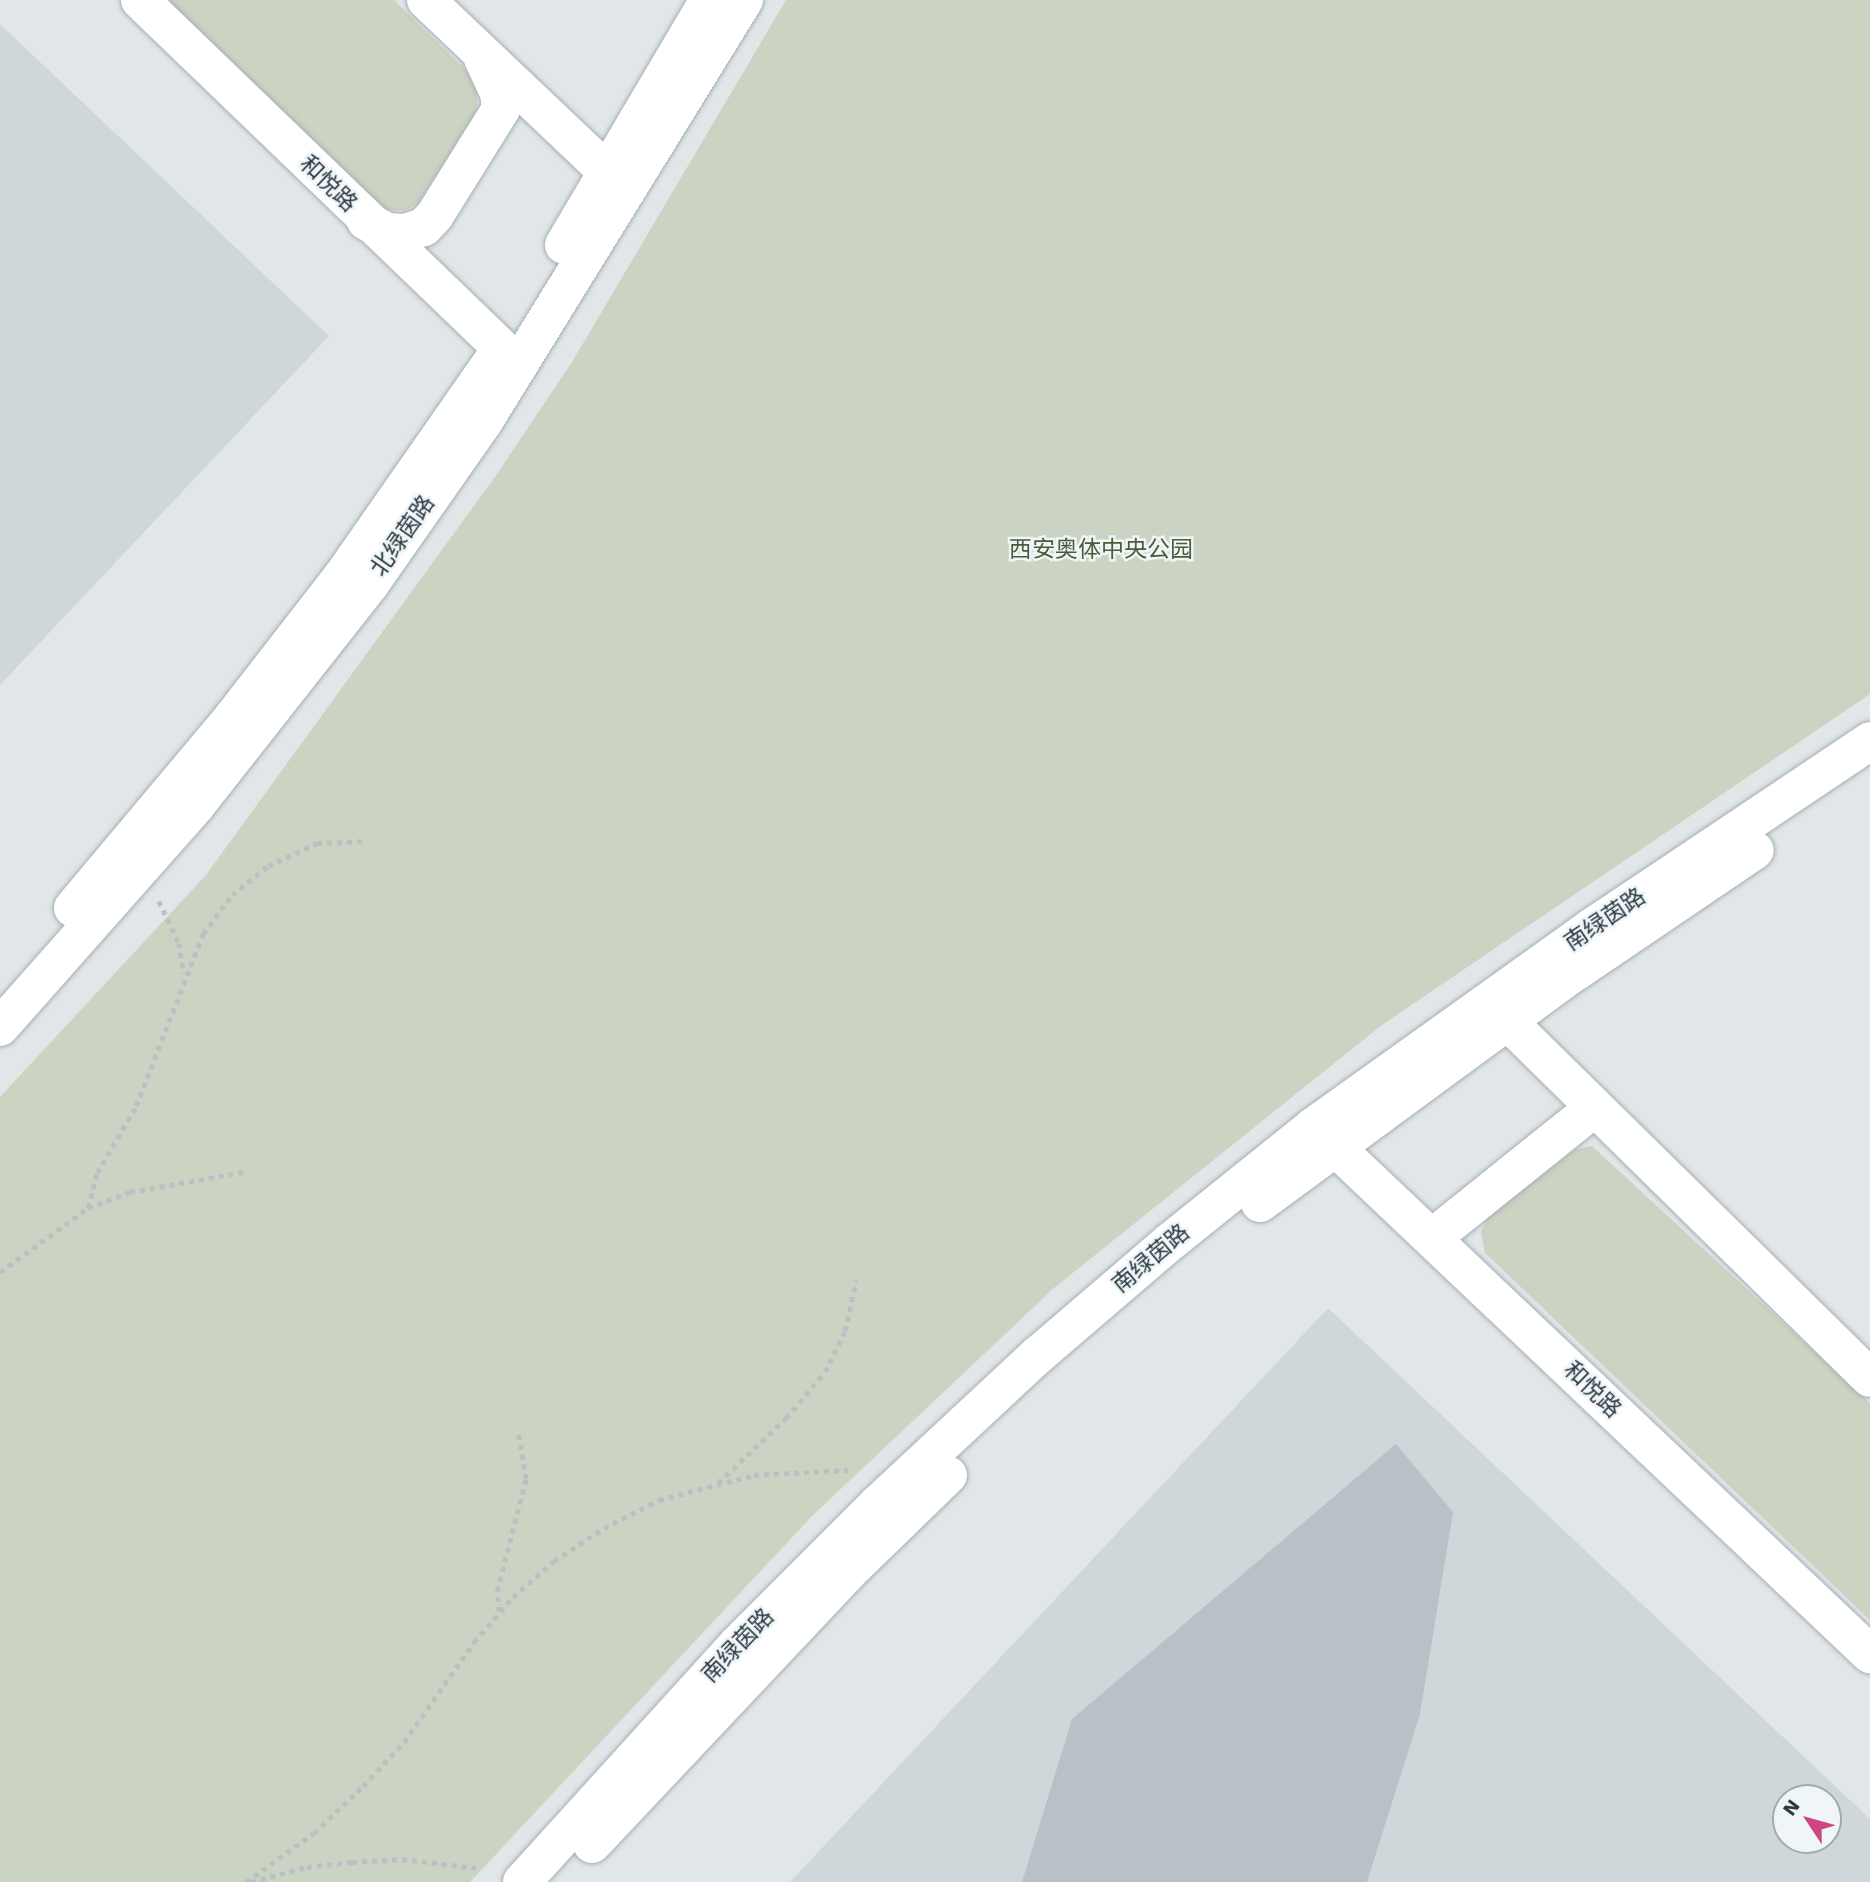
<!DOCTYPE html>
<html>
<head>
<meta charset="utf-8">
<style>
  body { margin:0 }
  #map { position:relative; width:1870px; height:1882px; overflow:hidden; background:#e1e7e9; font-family:"Work Sans","Noto Sans SC",sans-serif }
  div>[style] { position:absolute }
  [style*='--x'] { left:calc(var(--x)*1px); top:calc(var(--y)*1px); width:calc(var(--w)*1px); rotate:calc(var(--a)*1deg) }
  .built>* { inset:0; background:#cfd7db }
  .green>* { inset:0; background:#cbd3c2 }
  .building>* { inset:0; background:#b8c2c6 }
  .path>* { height:4.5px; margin-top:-2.25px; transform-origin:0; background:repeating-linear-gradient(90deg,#bac1c5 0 5px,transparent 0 10px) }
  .roads { filter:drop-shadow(0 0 2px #a6afb3) drop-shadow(0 0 2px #a6afb3) }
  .secondary>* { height:38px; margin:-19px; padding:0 19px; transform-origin:19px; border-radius:19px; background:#fff }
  span { translate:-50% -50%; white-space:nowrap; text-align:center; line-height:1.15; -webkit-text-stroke:5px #f0f5f7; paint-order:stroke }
  .street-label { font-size:23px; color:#293941 }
  .park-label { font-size:23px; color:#495d36 }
  .north { position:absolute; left:1772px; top:1784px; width:70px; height:70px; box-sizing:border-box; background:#f0f5f7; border:2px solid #a0aaae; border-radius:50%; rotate:306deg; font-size:19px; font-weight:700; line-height:28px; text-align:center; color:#293941 }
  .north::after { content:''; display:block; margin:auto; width:24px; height:32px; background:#cf4583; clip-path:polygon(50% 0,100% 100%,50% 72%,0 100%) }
</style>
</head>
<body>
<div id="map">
  <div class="built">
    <div style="clip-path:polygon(0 24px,329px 336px,0 685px)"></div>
    <div style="clip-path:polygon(evenodd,1328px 1308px,1870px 1819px,1870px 1882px,790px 1882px,1328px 1308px,1786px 1798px,1828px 1798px,1828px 1840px,1786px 1840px,1786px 1798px)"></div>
  </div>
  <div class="green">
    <div style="clip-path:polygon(167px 0,394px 0,477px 81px,477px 110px,418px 203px,406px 210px,384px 210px)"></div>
    <div style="clip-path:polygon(786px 0,1870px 0,1870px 694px,1382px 1025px,1054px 1288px,812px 1516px,470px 1882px,0 1882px,0 1097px,206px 875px,497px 474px,572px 362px)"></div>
    <div style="clip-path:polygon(1592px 1146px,1870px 1403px,1870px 1620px,1485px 1253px,1481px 1232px,1490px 1214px,1576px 1149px)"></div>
  </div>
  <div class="building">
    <div style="clip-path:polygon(1396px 1444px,1453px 1512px,1420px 1714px,1367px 1882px,1022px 1882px,1072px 1719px)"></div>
  </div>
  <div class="path">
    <div style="--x:159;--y:901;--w:47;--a:64.5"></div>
    <div style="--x:179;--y:943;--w:31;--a:81"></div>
    <div style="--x:88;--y:1208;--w:36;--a:-76"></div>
    <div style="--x:97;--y:1173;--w:78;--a:-59.8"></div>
    <div style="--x:136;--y:1106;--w:185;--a:-68.7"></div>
    <div style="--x:203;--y:934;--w:49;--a:-53.4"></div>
    <div style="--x:232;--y:895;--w:46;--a:-38.9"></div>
    <div style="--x:268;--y:866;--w:54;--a:-25.1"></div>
    <div style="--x:317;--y:843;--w:49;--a:-2.3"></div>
    <div style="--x:0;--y:1272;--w:109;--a:-36"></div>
    <div style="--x:88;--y:1208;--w:45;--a:-20.9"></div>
    <div style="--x:130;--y:1192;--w:116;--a:-10"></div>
    <div style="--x:718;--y:1483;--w:94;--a:-43.7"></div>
    <div style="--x:786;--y:1418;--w:60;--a:-49.7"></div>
    <div style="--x:825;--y:1372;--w:46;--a:-64"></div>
    <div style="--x:845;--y:1331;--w:52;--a:-77.8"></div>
    <div style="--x:499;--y:1612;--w:21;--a:-95"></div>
    <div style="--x:497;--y:1591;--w:116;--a:-75.5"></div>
    <div style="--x:526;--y:1479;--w:48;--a:-99.7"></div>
    <div style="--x:246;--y:1882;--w:84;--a:-35.8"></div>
    <div style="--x:314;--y:1833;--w:68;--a:-43.8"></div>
    <div style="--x:363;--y:1786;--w:60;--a:-47"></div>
    <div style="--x:404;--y:1742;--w:122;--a:-55"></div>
    <div style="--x:474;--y:1642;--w:60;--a:-49.1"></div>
    <div style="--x:513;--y:1597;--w:55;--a:-41.3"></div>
    <div style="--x:554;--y:1561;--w:60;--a:-33.4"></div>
    <div style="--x:604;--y:1528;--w:62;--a:-27"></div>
    <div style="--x:659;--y:1500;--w:98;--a:-14.7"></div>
    <div style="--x:754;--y:1475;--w:94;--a:-3"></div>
    <div style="--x:251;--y:1882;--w:58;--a:-15"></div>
    <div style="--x:307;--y:1867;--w:45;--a:-6.3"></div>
    <div style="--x:352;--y:1862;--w:50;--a:-3.4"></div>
    <div style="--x:402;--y:1859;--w:75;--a:6.9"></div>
  </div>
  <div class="roads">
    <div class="secondary">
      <div style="--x:140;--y:0;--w:526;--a:43.92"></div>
      <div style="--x:426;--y:0;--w:276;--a:43.5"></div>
      <div style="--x:366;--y:221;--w:25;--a:27"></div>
      <div style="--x:388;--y:232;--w:17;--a:3"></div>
      <div style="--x:405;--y:233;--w:20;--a:-18"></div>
      <div style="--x:424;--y:227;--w:16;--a:-47"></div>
      <div style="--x:435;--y:215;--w:125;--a:-58.1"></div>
      <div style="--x:501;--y:109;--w:16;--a:-97"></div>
      <div style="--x:499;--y:93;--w:38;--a:-115"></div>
      <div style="--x:564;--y:245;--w:285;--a:-59.4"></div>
      <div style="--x:73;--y:908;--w:251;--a:-50"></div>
      <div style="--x:234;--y:716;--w:176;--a:-52.2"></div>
      <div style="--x:342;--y:577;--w:262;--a:-55.1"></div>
      <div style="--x:1490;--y:1004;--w:533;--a:44.54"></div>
      <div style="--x:0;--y:1027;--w:298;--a:-48.5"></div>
      <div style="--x:197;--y:804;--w:280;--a:-51.8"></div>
      <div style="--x:370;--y:584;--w:199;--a:-55"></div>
      <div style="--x:484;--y:421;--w:495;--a:-58.3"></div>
      <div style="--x:1317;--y:1130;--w:762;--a:43.46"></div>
      <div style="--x:1260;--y:1203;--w:391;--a:-36.3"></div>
      <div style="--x:1575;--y:972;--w:217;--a:-34.1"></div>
      <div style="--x:1432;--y:1238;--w:206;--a:-38.7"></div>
      <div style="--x:592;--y:1844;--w:371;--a:-46.7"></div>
      <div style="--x:846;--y:1574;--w:142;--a:-44.1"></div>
      <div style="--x:522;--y:1882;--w:320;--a:-47.8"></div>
      <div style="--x:737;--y:1645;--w:199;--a:-45"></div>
      <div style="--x:878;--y:1504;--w:219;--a:-43"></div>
      <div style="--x:1038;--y:1355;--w:174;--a:-40.6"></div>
      <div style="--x:1170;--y:1242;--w:184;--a:-38.8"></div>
      <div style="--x:1313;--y:1127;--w:342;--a:-35.6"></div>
      <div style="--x:1591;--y:928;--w:336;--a:-33.8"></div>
    </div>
  </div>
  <div class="street-label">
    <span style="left:328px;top:184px;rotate:44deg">和悦路</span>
    <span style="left:403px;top:536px;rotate:-55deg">北绿茵路</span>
    <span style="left:1605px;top:920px;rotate:-34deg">南绿茵路</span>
    <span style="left:1151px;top:1259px;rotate:-40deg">南绿茵路</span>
    <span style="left:1592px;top:1390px;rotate:44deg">和悦路</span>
    <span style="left:738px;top:1646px;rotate:-46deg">南绿茵路</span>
  </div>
  <div class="park-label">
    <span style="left:1101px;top:550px">西安奥体中央公园</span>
  </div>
  <div class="north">N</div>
</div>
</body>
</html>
